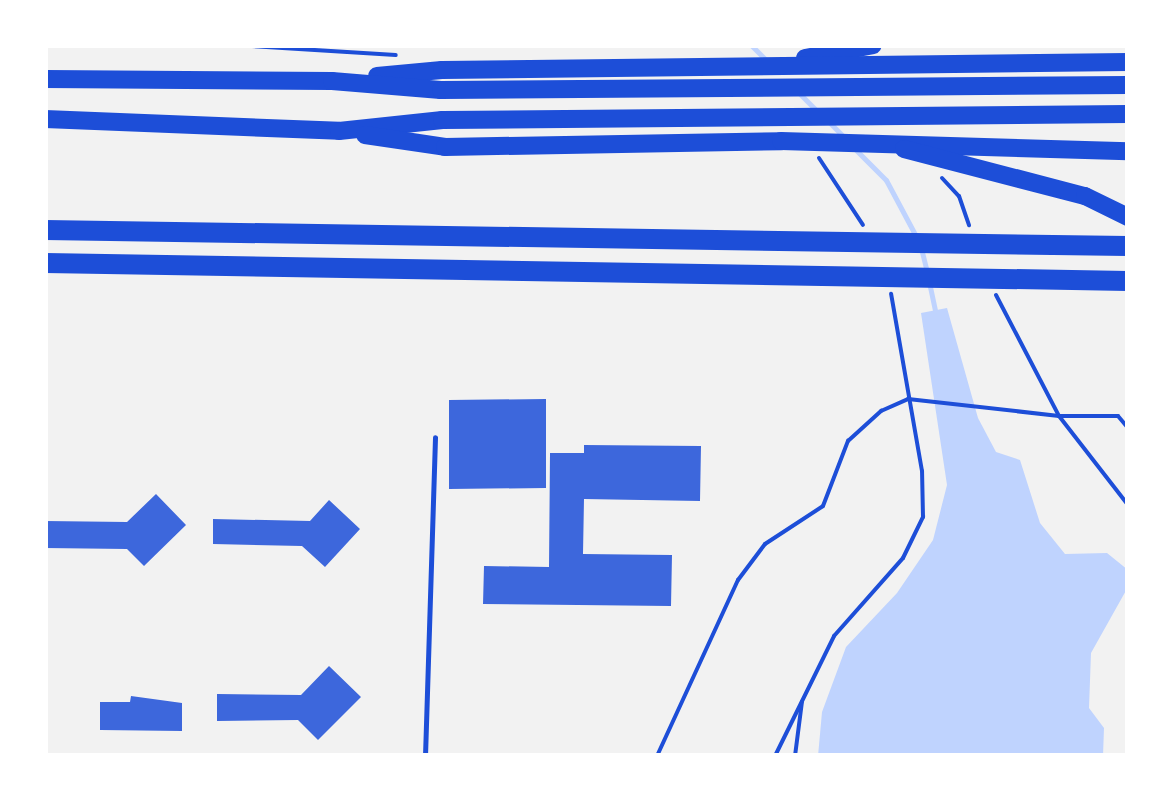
<!DOCTYPE html>
<html>
<head>
<meta charset="utf-8">
<style>
  body { margin:0 }
  #map { position:relative; width:1173px; height:801px; overflow:hidden; background:#f2f2f2; font-family:"PT Serif",serif }
  div>[style] { position:absolute }
  [style*='--x'] { left:calc(var(--x)*1px); top:calc(var(--y)*1px); width:calc(var(--w)*1px); rotate:calc(var(--a)*1deg) }
  .water>* { inset:0; background:#bfd3fe }
  .stream>* { height:5px; margin:-2.5px; padding:0 2.5px; transform-origin:2.5px; border-radius:2.5px; background:#bfd3fe }
  .building>* { inset:0; background:#3d67dc }
  .path>* { height:4px; margin:-2px; padding:0 2px; transform-origin:2px; border-radius:2px; background:#1d4ed8 }
  .service>* { height:5px; margin:-2.5px; padding:0 2.5px; transform-origin:2.5px; border-radius:2.5px; background:#1d4ed8 }
  .trunk>* { height:18px; margin:-9px; padding:0 9px; transform-origin:9px; border-radius:9px; background:#1d4ed8 }
  .motorway>* { height:20px; margin:-10px; padding:0 10px; transform-origin:10px; border-radius:10px; background:#1d4ed8 }
  span { translate:-50% -50%; white-space:nowrap; text-align:center; line-height:1.15; -webkit-text-stroke:8px #fff; paint-order:stroke }
  .frame { position:absolute; inset:0; border:48px solid #fff; pointer-events:none }
</style>
</head>
<body>
<div id="map">
  <div class="water">
    <div style="clip-path:polygon(947px 308px,978px 418px,996px 452px,1020px 460px,1040px 523px,1065px 554px,1107px 553px,1128px 570px,1128px 587px,1091px 653px,1089px 708px,1104px 728px,1103px 756px,818px 756px,822px 712px,846px 647px,897px 593px,933px 540px,947px 485px,921px 313px)"></div>
  </div>
  <div class="stream">
    <div style="--x:751;--y:45;--w:23;--a:45"></div>
    <div style="--x:799;--y:93;--w:24;--a:45"></div>
    <div style="--x:828;--y:121;--w:24;--a:45"></div>
    <div style="--x:856;--y:150;--w:42;--a:45"></div>
    <div style="--x:886;--y:180;--w:66;--a:61.9"></div>
    <div style="--x:921;--y:248;--w:25;--a:76"></div>
    <div style="--x:929;--y:282;--w:29;--a:78"></div>
  </div>
  <div class="building">
    <div style="clip-path:polygon(546px 399px,546px 488px,449px 489px,449px 400px)"></div>
    <div style="clip-path:polygon(584px 445px,701px 446px,700px 501px,584px 499px,583px 554px,672px 555px,671px 606px,483px 604px,484px 566px,549px 567px,550px 453px,584px 453px)"></div>
    <div style="clip-path:polygon(156px 494px,186px 525px,144px 566px,127px 549px,45px 548px,45px 521px,127px 522px)"></div>
    <div style="clip-path:polygon(329px 500px,360px 529px,325px 567px,302px 546px,213px 544px,213px 519px,310px 521px)"></div>
    <div style="clip-path:polygon(329px 666px,361px 697px,318px 740px,298px 720px,217px 721px,217px 694px,301px 695px)"></div>
    <div style="clip-path:polygon(131px 696px,182px 703px,182px 731px,100px 730px,100px 702px,130px 702px)"></div>
  </div>
  <div class="path">
    <div style="--x:236;--y:45;--w:160;--a:3.6"></div>
    <div style="--x:819;--y:158;--w:80;--a:56.7"></div>
    <div style="--x:942;--y:178;--w:25;--a:47"></div>
    <div style="--x:959;--y:196;--w:31;--a:71"></div>
    <div style="--x:996;--y:295;--w:136;--a:62.5"></div>
    <div style="--x:1059;--y:416;--w:59;--a:0"></div>
    <div style="--x:1118;--y:416;--w:16;--a:50"></div>
    <div style="--x:657;--y:756;--w:194;--a:-65.3"></div>
    <div style="--x:738;--y:580;--w:45;--a:-53.1"></div>
    <div style="--x:765;--y:544;--w:69;--a:-33.2"></div>
    <div style="--x:823;--y:506;--w:70;--a:-69"></div>
    <div style="--x:848;--y:441;--w:45;--a:-42.3"></div>
    <div style="--x:881;--y:411;--w:30;--a:-24"></div>
    <div style="--x:908;--y:399;--w:152;--a:6.4"></div>
    <div style="--x:1059;--y:416;--w:113;--a:52.2"></div>
    <div style="--x:775;--y:756;--w:134;--a:-63.8"></div>
    <div style="--x:834;--y:636;--w:104;--a:-48.5"></div>
    <div style="--x:903;--y:558;--w:46;--a:-64"></div>
    <div style="--x:923;--y:517;--w:46;--a:-91.2"></div>
    <div style="--x:922;--y:471;--w:180;--a:-99.9"></div>
    <div style="--x:795;--y:756;--w:55;--a:-82.7"></div>
  </div>
  <div class="service">
    <div style="--x:425;--y:756;--w:319;--a:-88.2"></div>
  </div>
  <div class="trunk">
    <div style="--x:805;--y:58;--w:69;--a:-10.8"></div>
    <div style="--x:377;--y:76;--w:65;--a:-5.3"></div>
    <div style="--x:442;--y:70;--w:686;--a:-0.67"></div>
    <div style="--x:45;--y:79;--w:287;--a:0.4"></div>
    <div style="--x:332;--y:81;--w:109;--a:4.7"></div>
    <div style="--x:441;--y:90;--w:687;--a:-0.42"></div>
    <div style="--x:45;--y:119;--w:294;--a:2.3"></div>
    <div style="--x:339;--y:131;--w:104;--a:-6.1"></div>
    <div style="--x:442;--y:120;--w:686;--a:-0.5"></div>
    <div style="--x:365;--y:135;--w:81;--a:8.5"></div>
    <div style="--x:445;--y:147;--w:336;--a:-1"></div>
    <div style="--x:781;--y:141;--w:347;--a:1.7"></div>
    <div style="--x:904;--y:149;--w:187;--a:14.6"></div>
    <div style="--x:1085;--y:196;--w:48;--a:26"></div>
  </div>
  <div class="motorway">
    <div style="--x:45;--y:230;--w:1083;--a:0.85"></div>
    <div style="--x:45;--y:263;--w:1083;--a:0.95"></div>
  </div>
  <div class="frame"></div>
</div>
</body>
</html>
